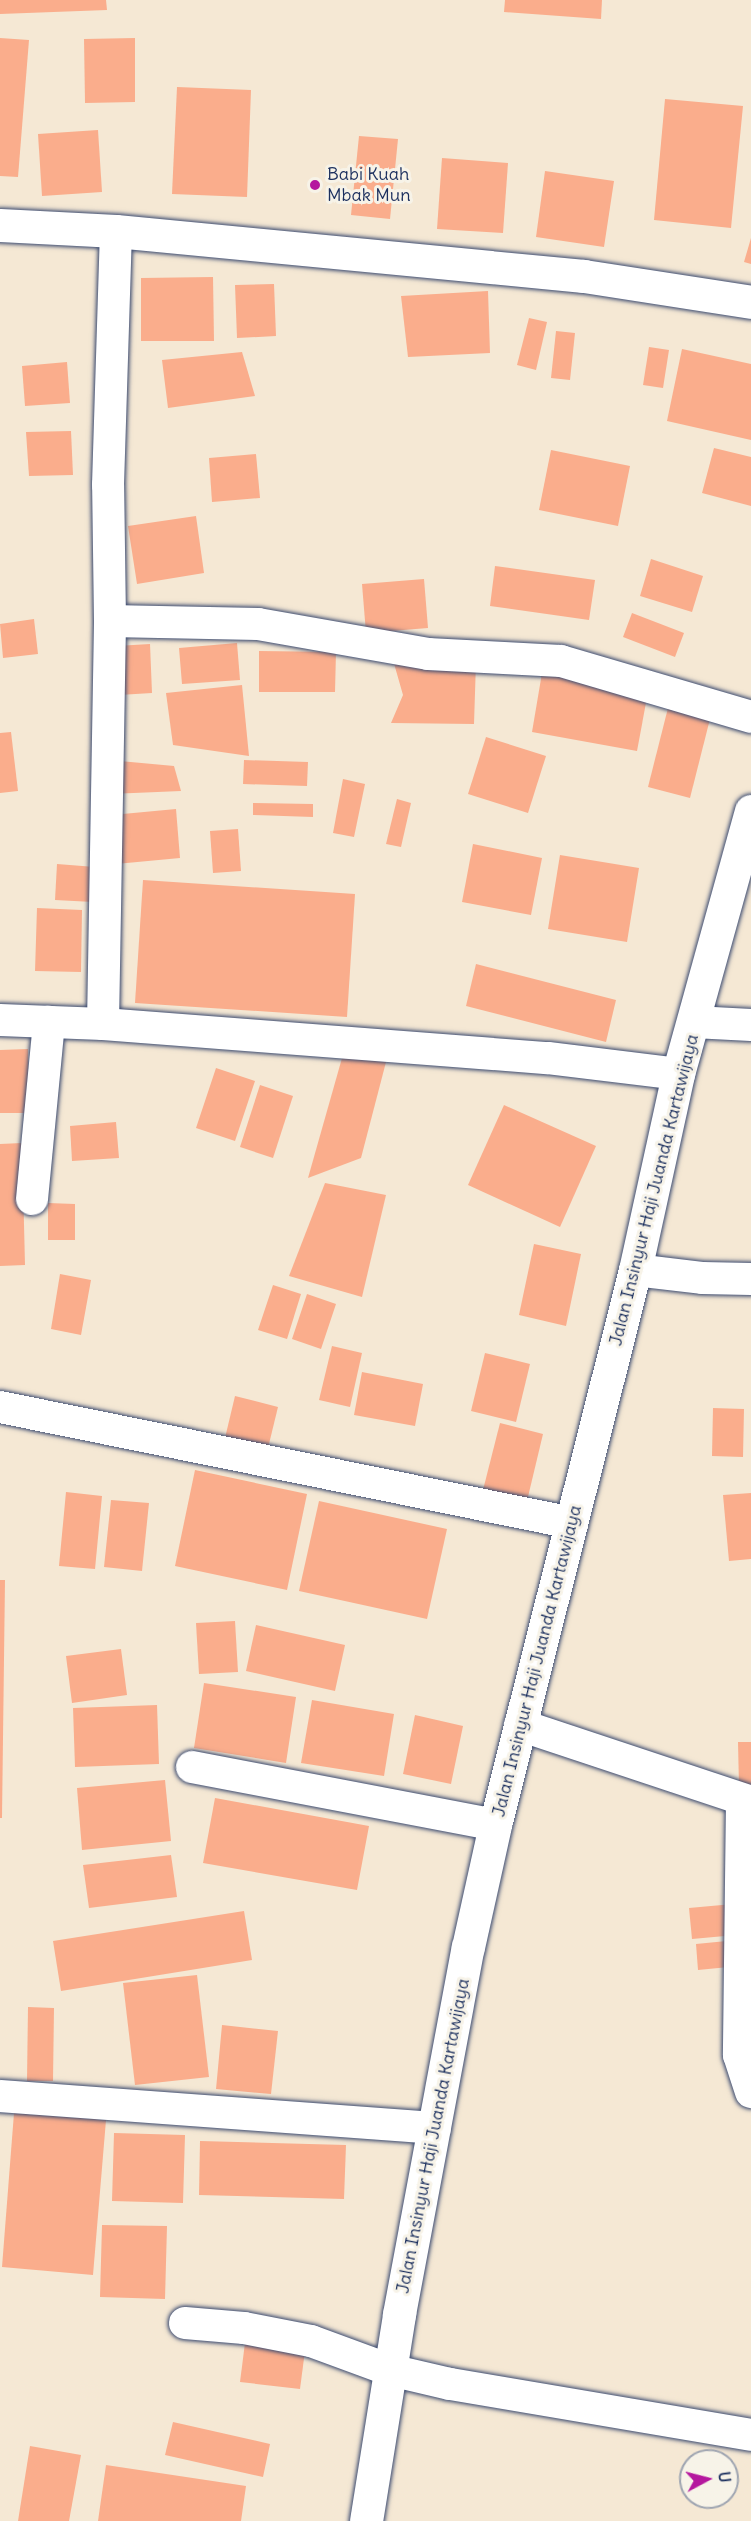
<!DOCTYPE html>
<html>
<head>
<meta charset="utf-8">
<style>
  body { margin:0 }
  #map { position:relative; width:751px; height:2521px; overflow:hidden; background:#f5e8d4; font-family:Delius,sans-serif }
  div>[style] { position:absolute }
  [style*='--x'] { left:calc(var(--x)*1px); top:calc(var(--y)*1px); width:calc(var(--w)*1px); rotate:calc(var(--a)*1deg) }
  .building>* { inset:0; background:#faad8c }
  .roads { filter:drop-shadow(0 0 2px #3c4b70) drop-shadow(0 0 2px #3c4b70) }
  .street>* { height:32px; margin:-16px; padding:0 16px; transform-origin:16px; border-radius:16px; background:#fff }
  .primary>* { height:33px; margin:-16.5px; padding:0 16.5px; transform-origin:16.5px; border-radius:16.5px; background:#fff }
  .dots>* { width:16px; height:16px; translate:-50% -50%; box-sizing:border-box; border:3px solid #f7f3e8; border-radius:50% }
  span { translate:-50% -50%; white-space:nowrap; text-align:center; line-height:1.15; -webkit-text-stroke:6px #f7f3e8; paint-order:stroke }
  .poi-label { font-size:18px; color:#1b2f5e }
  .left { translate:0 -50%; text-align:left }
  .street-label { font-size:18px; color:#1b2f5e }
  .north { position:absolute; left:679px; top:2449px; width:60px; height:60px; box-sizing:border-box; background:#f7f3e8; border:2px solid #9fa5b1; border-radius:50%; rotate:83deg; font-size:16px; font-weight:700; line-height:24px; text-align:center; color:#1b2f5e }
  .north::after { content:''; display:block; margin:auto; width:21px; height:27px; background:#b5179e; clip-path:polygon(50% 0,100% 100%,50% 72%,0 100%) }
</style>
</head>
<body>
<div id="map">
  <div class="building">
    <div style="clip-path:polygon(0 0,106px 0,107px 10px,0 14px)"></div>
    <div style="clip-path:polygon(505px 0,602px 0,601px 19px,504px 12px)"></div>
    <div style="clip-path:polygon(0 38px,29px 40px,18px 177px,0 176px)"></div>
    <div style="clip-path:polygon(135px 38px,135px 102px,85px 103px,84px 39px)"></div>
    <div style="clip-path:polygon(177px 87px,251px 90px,247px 197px,172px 194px)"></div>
    <div style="clip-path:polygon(665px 99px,743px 106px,731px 228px,654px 220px)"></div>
    <div style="clip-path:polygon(98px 130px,102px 192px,42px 196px,38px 134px)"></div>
    <div style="clip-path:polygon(359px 136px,398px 139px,390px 219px,351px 215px)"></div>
    <div style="clip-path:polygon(442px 158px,508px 163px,503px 233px,437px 229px)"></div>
    <div style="clip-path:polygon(545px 171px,614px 181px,604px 247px,536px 237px)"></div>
    <div style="clip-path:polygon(751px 238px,751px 264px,744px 262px)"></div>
    <div style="clip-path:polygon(213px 277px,214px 341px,141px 341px,141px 278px)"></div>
    <div style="clip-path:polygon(274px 284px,276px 336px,237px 338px,235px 285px)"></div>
    <div style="clip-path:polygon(488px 291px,490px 353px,408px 357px,401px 296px)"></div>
    <div style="clip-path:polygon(529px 318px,547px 322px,536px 370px,517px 365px)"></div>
    <div style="clip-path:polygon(556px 331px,575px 333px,570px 380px,551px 378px)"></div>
    <div style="clip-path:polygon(649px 347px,669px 350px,663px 388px,643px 385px)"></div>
    <div style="clip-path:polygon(682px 349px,751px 364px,751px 440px,667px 421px)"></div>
    <div style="clip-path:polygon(242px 352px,255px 396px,168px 408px,162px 360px)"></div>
    <div style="clip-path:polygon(67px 362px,70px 403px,25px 406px,22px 366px)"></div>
    <div style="clip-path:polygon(71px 431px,73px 475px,29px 476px,26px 432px)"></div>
    <div style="clip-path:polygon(714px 448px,751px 457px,751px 506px,702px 493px)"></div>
    <div style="clip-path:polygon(551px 450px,630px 466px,618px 526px,539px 510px)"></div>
    <div style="clip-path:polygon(256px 454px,260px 498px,212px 502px,209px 458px)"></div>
    <div style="clip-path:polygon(196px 516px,204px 573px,137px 584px,128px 526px)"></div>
    <div style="clip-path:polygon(651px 559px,703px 576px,692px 612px,640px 596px)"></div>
    <div style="clip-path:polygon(495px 566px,595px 580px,589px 620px,490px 606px)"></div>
    <div style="clip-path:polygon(424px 579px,428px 628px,366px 633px,362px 584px)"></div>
    <div style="clip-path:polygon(632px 613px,684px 633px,675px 657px,623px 637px)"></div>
    <div style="clip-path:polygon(34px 619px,38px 654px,3px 658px,0 624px)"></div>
    <div style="clip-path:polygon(237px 643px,240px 680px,182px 684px,179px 648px)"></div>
    <div style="clip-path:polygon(150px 644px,152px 693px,119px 695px,116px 646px)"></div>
    <div style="clip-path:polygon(259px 651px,336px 652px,335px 692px,259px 692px)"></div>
    <div style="clip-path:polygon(393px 660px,476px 662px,474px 724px,391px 723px,403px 695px)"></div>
    <div style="clip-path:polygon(542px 673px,648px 692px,637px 751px,532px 732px)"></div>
    <div style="clip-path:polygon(242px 685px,249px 756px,173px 745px,166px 693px)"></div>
    <div style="clip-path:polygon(669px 704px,711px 715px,690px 798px,648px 787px)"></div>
    <div style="clip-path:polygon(11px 732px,18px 791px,0 793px,0 733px)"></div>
    <div style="clip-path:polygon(486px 737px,546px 756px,528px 813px,468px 794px)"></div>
    <div style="clip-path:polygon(109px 760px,174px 766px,181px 791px,110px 794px)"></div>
    <div style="clip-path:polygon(244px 760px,308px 762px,307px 786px,243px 784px)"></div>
    <div style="clip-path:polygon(343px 779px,365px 784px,354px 837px,333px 833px)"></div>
    <div style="clip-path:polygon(397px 799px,411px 803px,401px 847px,386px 844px)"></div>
    <div style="clip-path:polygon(253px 803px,313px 804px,313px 817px,253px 815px)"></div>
    <div style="clip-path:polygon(176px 809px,180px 858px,116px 864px,112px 815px)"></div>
    <div style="clip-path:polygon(238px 829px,241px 871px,213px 873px,210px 831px)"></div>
    <div style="clip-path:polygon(473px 844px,542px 858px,531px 915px,462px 902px)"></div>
    <div style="clip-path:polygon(560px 855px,639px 868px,627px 942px,548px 929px)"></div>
    <div style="clip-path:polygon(57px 864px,95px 867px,93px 902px,55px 900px)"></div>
    <div style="clip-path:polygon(143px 880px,355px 894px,347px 1017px,135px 1003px)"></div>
    <div style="clip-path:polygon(37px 908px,82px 910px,81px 972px,35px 971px)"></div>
    <div style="clip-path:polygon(476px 964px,616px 1000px,606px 1042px,466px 1006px)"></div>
    <div style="clip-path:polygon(28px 1049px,29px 1113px,0 1113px,0 1050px)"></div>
    <div style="clip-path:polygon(344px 1051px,386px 1062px,361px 1158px,308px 1178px)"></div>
    <div style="clip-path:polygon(216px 1068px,255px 1081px,235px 1141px,196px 1128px)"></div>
    <div style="clip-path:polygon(260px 1085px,293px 1096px,273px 1158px,240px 1147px)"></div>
    <div style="clip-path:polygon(504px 1105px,596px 1146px,560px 1227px,468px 1185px)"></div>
    <div style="clip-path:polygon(116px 1122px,119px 1158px,72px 1161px,70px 1126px)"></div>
    <div style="clip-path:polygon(22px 1143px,25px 1265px,0 1266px,0 1144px)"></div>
    <div style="clip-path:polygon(325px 1183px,386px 1195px,362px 1297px,289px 1276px)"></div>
    <div style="clip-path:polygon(48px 1203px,75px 1204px,75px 1240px,48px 1240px)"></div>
    <div style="clip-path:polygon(534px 1244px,581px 1254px,566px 1326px,519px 1315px)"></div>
    <div style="clip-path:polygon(60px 1274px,91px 1280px,81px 1335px,51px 1329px)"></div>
    <div style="clip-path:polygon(273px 1285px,301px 1294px,287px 1339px,258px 1330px)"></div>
    <div style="clip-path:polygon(307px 1294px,336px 1304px,321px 1349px,292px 1339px)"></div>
    <div style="clip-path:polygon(332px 1346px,362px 1353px,350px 1407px,319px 1400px)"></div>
    <div style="clip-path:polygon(485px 1353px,530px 1364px,516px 1422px,471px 1411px)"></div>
    <div style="clip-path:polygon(362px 1372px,423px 1384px,415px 1426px,354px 1415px)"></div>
    <div style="clip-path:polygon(235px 1396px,278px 1407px,268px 1448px,225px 1438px)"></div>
    <div style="clip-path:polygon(713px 1408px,744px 1409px,743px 1457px,712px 1456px)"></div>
    <div style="clip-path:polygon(500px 1423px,543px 1434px,527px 1501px,483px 1490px)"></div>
    <div style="clip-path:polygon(195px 1470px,307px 1494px,287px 1590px,175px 1566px)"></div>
    <div style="clip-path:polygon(66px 1492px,102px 1496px,95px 1569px,59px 1566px)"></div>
    <div style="clip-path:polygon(751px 1493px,751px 1559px,729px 1561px,723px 1495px)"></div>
    <div style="clip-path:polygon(111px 1500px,149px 1503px,142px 1571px,104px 1567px)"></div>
    <div style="clip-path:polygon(319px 1501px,447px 1529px,427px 1619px,299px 1591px)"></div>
    <div style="clip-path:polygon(0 1580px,5px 1580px,2px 1818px,0 1818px)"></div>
    <div style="clip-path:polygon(235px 1621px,238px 1672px,199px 1674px,196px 1623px)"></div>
    <div style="clip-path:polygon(256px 1625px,345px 1645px,335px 1691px,246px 1671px)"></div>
    <div style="clip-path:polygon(121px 1649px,127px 1695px,72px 1703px,66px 1656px)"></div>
    <div style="clip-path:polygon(204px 1683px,296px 1697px,286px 1763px,194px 1748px)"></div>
    <div style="clip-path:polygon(312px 1700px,394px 1714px,384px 1776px,301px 1763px)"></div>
    <div style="clip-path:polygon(157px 1705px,159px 1764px,75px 1767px,73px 1708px)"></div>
    <div style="clip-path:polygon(415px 1715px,463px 1726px,451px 1784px,403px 1774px)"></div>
    <div style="clip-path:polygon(738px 1742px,751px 1742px,751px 1787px,739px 1787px)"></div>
    <div style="clip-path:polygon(165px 1780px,171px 1841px,82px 1850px,77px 1788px)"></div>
    <div style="clip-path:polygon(215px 1798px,369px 1826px,357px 1890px,203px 1863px)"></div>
    <div style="clip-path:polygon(171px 1855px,177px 1897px,89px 1908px,83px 1865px)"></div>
    <div style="clip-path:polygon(733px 1904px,736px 1935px,692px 1939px,689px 1908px)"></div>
    <div style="clip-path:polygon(244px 1911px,252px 1960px,61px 1991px,53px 1941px)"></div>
    <div style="clip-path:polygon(737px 1940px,739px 1966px,698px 1970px,696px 1944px)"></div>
    <div style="clip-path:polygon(197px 1975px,209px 2077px,135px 2085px,123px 1983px)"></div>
    <div style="clip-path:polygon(28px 2007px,54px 2008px,53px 2081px,27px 2081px)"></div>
    <div style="clip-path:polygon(222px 2025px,278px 2031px,271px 2094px,216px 2089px)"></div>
    <div style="clip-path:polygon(14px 2113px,106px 2120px,93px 2275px,2px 2267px)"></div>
    <div style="clip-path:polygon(114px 2133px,185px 2135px,183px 2203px,112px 2201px)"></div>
    <div style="clip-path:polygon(200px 2141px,346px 2145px,344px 2199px,199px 2195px)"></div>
    <div style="clip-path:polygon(102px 2225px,167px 2226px,165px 2299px,100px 2297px)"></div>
    <div style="clip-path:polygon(246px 2335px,306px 2343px,300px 2389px,240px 2382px)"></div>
    <div style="clip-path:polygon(173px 2422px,270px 2444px,263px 2477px,165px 2455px)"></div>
    <div style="clip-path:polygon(30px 2446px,81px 2455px,69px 2521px,18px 2521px)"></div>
    <div style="clip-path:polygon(106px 2465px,246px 2486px,241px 2521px,98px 2521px)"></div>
  </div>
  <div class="roads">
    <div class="street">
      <div style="--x:110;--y:621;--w:148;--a:1.2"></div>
      <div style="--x:258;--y:624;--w:173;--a:10"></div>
      <div style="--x:428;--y:654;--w:133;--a:3"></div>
      <div style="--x:561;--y:661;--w:198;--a:16.4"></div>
      <div style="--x:0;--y:1020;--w:103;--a:2.2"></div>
      <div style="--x:103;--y:1024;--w:446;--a:4.4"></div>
      <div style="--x:548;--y:1058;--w:131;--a:7"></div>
      <div style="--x:694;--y:1022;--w:57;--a:3"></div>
      <div style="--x:103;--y:1024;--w:403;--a:-89"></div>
      <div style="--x:110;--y:621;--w:136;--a:-90.8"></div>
      <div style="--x:108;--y:485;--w:254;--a:-88.2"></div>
      <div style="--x:32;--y:1199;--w:178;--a:-84.5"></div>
      <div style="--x:635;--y:1270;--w:67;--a:6.8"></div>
      <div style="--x:702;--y:1278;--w:49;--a:1.2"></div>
      <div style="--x:0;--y:1407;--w:584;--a:11.46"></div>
      <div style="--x:520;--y:1725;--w:243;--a:18.4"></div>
      <div style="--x:192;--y:1767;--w:309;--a:10.8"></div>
      <div style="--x:742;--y:1800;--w:255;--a:90.7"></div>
      <div style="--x:739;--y:2055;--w:39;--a:72"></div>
      <div style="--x:0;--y:2096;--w:436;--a:4.2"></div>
      <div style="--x:185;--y:2323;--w:59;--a:4.8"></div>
      <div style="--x:244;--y:2328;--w:68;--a:11"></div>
      <div style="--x:311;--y:2341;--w:84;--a:20.2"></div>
      <div style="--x:390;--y:2370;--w:62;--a:13.1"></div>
      <div style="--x:450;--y:2384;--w:305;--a:9.6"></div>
    </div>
    <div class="primary">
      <div style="--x:0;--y:225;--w:116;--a:3"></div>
      <div style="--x:116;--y:231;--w:470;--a:5.5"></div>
      <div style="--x:584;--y:276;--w:169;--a:8.8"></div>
      <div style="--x:366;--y:2521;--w:210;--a:-80.9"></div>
      <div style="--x:399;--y:2314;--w:373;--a:-79.4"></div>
      <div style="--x:468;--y:1947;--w:125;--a:-77.5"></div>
      <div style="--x:495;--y:1825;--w:572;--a:-75.84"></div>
      <div style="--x:635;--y:1270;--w:201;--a:-77.6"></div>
      <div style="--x:678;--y:1074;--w:273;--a:-74.5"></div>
    </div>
  </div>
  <div class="dots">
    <div style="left:315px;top:185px;background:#b5179e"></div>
  </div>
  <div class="poi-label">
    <span class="left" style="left:327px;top:185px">Babi Kuah<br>Mbak Mun</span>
  </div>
  <div class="street-label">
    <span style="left:654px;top:1190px;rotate:-76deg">Jalan Insinyur Haji Juanda Kartawijaya</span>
    <span style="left:537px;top:1661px;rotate:-76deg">Jalan Insinyur Haji Juanda Kartawijaya</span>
    <span style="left:433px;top:2136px;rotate:-79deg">Jalan Insinyur Haji Juanda Kartawijaya</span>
  </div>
  <div class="north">U</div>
</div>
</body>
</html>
